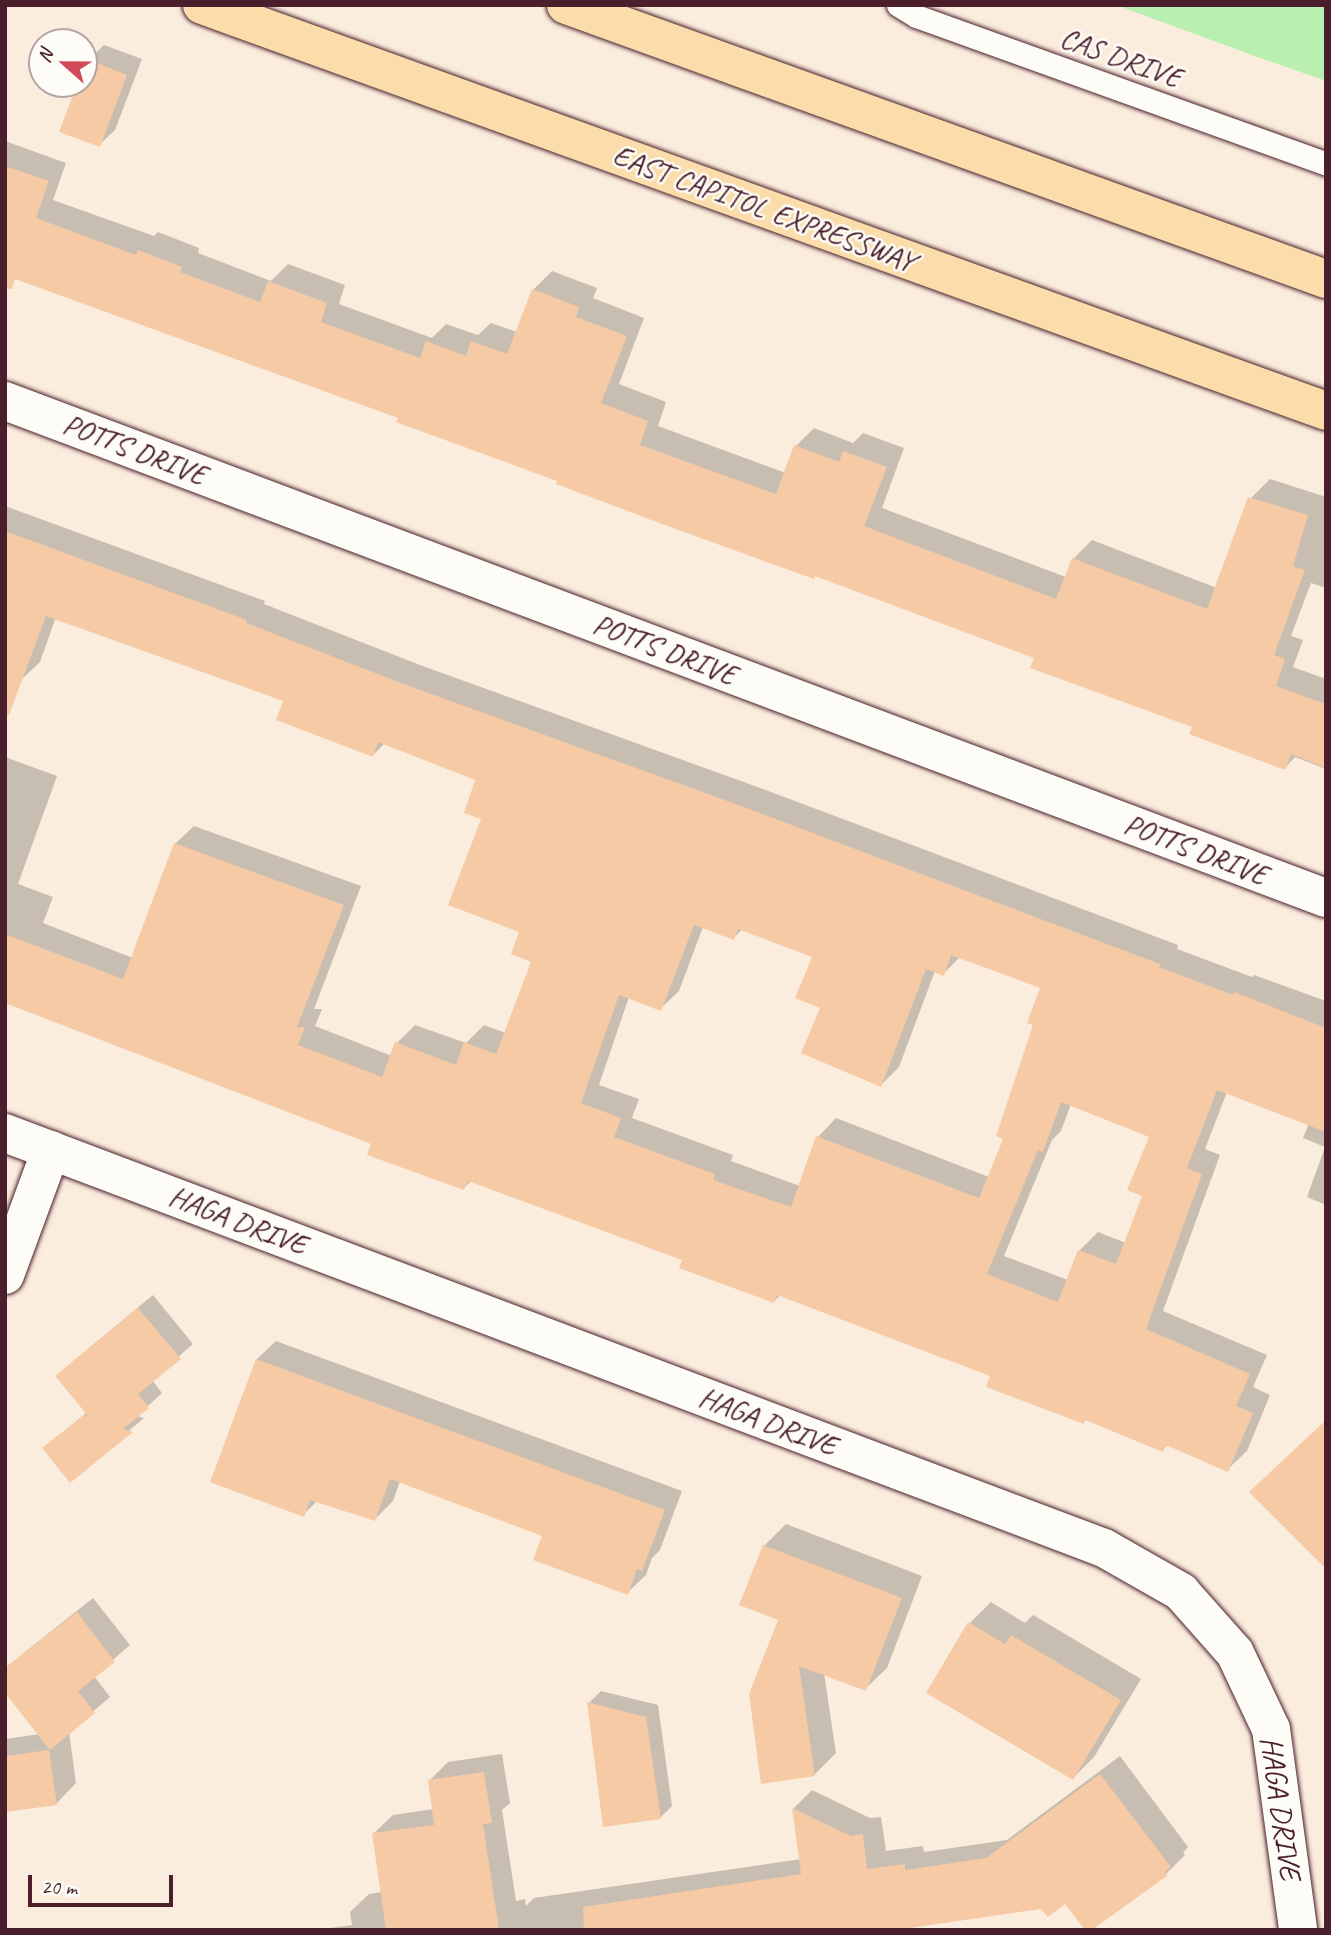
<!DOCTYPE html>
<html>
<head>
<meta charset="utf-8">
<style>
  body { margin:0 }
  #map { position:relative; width:1331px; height:1935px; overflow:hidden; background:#fbedde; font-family:Caveat,sans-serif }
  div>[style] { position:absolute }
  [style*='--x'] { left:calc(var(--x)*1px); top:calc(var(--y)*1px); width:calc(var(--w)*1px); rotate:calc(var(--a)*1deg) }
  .green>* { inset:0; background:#b9efb0 }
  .shadow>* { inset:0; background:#0003 }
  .building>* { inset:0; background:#f6caa5 }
  .roads { filter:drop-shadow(0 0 2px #4a1f2b) drop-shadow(0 0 2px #4a1f2b) }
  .lane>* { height:23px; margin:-11.5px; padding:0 11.5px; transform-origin:11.5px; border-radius:11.5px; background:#fdfcf7 }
  .street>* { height:38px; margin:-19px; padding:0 19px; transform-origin:19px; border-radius:19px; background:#fdfcf7 }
  .highway>* { height:38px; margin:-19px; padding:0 19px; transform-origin:19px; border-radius:19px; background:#faddab }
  span { translate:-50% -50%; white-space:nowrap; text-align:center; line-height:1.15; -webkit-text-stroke:5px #fdfcf7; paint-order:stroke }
  .street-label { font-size:30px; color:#4a1f2b }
  .frame { position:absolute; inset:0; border:7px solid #4a1f2b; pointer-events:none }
  .north { position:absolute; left:28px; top:28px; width:70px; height:70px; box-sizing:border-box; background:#fdfcf7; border:2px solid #b5a4a5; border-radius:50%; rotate:291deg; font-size:19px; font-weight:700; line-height:28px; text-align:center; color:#4a1f2b }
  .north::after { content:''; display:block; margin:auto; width:24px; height:32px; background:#d1495b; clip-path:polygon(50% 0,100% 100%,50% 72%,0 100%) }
  .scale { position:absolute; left:28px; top:1875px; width:145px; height:32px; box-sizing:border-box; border:4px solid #4a1f2b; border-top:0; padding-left:9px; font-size:21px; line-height:24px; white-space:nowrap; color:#4a1f2b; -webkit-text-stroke:5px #fdfcf7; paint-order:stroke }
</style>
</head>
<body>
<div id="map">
  <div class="green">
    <div style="clip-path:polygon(1116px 5px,1326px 5px,1326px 81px,1252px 55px)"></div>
  </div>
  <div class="shadow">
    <div style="clip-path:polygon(104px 45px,142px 59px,115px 130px,99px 145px,79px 84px,84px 84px,88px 60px)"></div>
    <div style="clip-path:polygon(5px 141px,66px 163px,53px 200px,154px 236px,158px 232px,199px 248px,198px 253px,271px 281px,288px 264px,345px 285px,339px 304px,432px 338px,446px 324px,478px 335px,491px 323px,517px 332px,533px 290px,552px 271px,597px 288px,593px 298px,644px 318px,619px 384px,666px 402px,658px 426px,786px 473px,796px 446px,814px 428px,853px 443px,863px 433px,904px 448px,882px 508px,1066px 577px,1073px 559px,1092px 540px,1217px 588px,1251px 498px,1270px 479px,1326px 497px,1326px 588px,1311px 583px,1291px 636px,1303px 640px,1293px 667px,1326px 679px,1326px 769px,1295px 757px,1285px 768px,1036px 657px,400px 417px,5px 274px)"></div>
    <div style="clip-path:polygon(evenodd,5px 506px,265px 601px,264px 604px,420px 665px,763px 789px,1178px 945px,1177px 949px,1252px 977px,1254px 975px,1326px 1001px,1326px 1205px,1307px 1197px,1325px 1147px,1303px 1138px,1309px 1123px,1227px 1092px,1205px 1149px,1220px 1155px,1163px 1311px,1267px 1355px,1253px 1387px,1270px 1395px,1247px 1451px,1228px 1469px,1169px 1444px,1162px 1450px,1087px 1418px,1084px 1422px,993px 1375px,781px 1295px,774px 1301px,684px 1259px,472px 1180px,464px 1188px,373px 1143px,5px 1001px,5px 757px,57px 776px,18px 884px,53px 897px,43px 923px,133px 958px,175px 844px,194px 826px,361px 886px,314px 1009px,322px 1009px,315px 1026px,392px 1056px,397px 1043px,415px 1025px,466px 1043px,484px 1025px,506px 1033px,534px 961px,483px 818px,478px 779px,385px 743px,373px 755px,285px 700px,56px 617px,40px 662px,21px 680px,5px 674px,5px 506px,703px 927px,733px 938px,743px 929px,814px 956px,822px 1007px,881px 1085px,899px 1067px,935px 971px,943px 974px,960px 957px,1042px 987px,1005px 1138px,989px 1177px,836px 1118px,818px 1137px,800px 1186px,731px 1161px,733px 1155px,632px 1118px,639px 1099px,599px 1085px,629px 997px,660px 1009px,679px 991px,703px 927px,5px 506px,1071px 1104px,1151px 1136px,1144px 1195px,1126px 1243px,1098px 1232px,1079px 1251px,1068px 1280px,1004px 1256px,1052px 1140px,1061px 1131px,1071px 1104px)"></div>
    <div style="clip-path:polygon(153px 1295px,193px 1344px,152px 1380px,162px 1393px,137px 1416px,144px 1418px,71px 1480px,45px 1448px,87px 1412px,71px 1363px)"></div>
    <div style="clip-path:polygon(276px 1341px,682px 1491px,660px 1550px,652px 1558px,646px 1575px,627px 1593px,544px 1535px,400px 1481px,393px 1501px,375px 1519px,317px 1501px,303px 1515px,213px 1481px,257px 1359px)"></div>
    <div style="clip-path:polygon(786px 1524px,922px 1576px,887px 1668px,865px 1689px,824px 1673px,836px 1753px,814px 1775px,764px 1546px)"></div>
    <div style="clip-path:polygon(93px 1598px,130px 1645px,94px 1676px,110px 1697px,69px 1732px,76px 1783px,56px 1804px,5px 1810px,5px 1739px,40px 1734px,5px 1690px,5px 1668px)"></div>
    <div style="clip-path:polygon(991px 1602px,1025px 1623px,1033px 1615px,1141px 1679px,1094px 1757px,1073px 1778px,970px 1623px)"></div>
    <div style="clip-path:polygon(601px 1691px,658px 1705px,672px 1806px,660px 1818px,589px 1703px)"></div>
    <div style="clip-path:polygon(502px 1754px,510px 1803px,502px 1810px,516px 1901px,525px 1899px,526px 1906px,534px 1898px,801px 1859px,794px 1808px,812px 1790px,870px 1818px,881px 1817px,886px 1851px,923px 1846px,924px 1852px,1007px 1840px,1120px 1756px,1188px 1847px,1183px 1853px,1185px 1855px,1166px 1874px,1089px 1930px,1065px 1901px,894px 1930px,316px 1930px,352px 1925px,350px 1912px,369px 1894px,382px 1892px,374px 1833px,393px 1815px,434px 1809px,430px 1780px,448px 1762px)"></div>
  </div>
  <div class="building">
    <div style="clip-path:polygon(87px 59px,127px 75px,100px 147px,59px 132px,77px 84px,84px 84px)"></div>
    <div style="clip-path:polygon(5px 166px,49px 181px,36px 218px,136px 255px,138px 250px,182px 267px,180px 272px,260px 302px,268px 281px,327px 303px,321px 322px,420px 358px,426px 341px,466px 356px,471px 341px,507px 354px,532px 289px,579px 307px,576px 317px,627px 336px,601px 403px,648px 421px,640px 445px,776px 494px,794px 445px,839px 462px,843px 451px,887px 467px,864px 526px,1056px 599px,1072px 558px,1207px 609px,1248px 497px,1308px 515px,1293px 566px,1305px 570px,1274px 655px,1285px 659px,1276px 686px,1326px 704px,1326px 768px,1291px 754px,1285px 770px,1189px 734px,1192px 727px,1030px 668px,1034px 658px,815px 576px,814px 579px,654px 521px,556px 484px,557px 481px,396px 422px,398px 418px,15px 279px,12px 289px,5px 288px)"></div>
    <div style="clip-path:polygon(evenodd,5px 531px,247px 620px,246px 623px,401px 683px,744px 807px,1160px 964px,1159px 967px,1233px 995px,1234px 992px,1326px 1028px,1326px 1132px,1217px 1090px,1187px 1168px,1202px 1174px,1146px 1329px,1250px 1374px,1236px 1406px,1253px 1413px,1228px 1472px,1166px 1445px,1163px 1452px,1085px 1420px,1084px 1424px,986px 1387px,990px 1376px,777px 1295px,774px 1303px,679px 1268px,682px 1260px,525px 1202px,468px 1181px,464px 1190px,367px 1155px,371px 1144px,5px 1003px,5px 934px,123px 979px,174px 843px,344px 905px,297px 1027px,305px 1027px,298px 1045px,382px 1077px,395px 1042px,456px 1065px,464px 1042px,496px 1054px,531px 962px,511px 954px,519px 932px,448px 905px,481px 819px,464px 813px,475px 780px,378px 742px,373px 757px,276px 720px,283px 701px,46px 616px,9px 715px,5px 714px,5px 531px,694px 925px,734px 940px,738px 929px,812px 957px,795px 998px,820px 1008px,801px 1053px,881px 1087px,926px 969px,944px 976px,951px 955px,1040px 988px,1027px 1023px,1033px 1025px,996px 1136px,1003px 1139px,979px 1198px,816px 1136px,791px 1207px,713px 1180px,715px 1174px,614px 1137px,621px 1118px,581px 1103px,619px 995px,661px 1011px,694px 925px,5px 531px,1061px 1102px,1149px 1137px,1127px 1190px,1142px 1196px,1116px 1264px,1078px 1250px,1058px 1302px,987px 1274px,1038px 1150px,1043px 1152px,1061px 1102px)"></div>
    <div style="clip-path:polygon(138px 1308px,181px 1359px,138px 1394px,149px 1408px,123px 1429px,133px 1432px,70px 1483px,42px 1448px,84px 1415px,88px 1416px,55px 1376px)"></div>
    <div style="clip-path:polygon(256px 1359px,665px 1510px,642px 1571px,637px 1569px,628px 1595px,533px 1560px,542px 1536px,390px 1479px,375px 1521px,310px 1500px,304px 1517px,210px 1482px)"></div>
    <div style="clip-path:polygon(1326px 1420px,1326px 1569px,1249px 1492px)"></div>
    <div style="clip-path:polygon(763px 1545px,902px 1598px,866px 1691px,799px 1666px,815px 1776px,761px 1784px,749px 1694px,778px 1620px,739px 1605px)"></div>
    <div style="clip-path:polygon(77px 1612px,115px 1662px,78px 1691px,95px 1713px,50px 1750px,5px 1693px,5px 1668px)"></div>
    <div style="clip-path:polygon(968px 1622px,1005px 1644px,1011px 1635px,1121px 1700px,1073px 1780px,926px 1693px)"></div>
    <div style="clip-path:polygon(587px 1702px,646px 1717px,661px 1819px,603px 1827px)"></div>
    <div style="clip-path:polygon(49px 1750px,57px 1805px,5px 1812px,5px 1756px)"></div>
    <div style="clip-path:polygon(484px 1772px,492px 1823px,483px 1824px,499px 1930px,386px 1930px,372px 1833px,434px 1825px,428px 1780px)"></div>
    <div style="clip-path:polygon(1100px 1774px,1171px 1867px,1164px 1872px,1168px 1875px,1092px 1930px,1085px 1930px,1065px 1904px,1048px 1917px,1041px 1909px,896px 1930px,584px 1930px,583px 1907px,801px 1874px,792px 1808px,851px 1836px,863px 1834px,867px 1869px,905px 1864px,905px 1870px,986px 1858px)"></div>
  </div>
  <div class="roads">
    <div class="lane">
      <div style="--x:898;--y:5;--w:21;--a:31"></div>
      <div style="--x:916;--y:16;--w:436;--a:19.8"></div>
    </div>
    <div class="street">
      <div style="--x:5;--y:401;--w:1411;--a:20.62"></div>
      <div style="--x:5;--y:1133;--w:1175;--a:20.69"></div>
      <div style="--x:1104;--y:1548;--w:89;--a:29.7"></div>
      <div style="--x:1181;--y:1592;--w:81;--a:48.5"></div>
      <div style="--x:1235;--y:1653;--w:84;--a:64.7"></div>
      <div style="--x:1271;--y:1729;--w:203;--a:82.3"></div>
      <div style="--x:5;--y:1275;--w:133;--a:-69.8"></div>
    </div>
    <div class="highway">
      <div style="--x:202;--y:5;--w:1195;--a:19.86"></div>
      <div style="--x:566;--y:5;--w:808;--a:19.83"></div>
    </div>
  </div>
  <div class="street-label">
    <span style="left:1121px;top:57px;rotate:20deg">CAS DRIVE</span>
    <span style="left:764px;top:208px;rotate:20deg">EAST CAPITOL EXPRESSWAY</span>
    <span style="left:135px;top:449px;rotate:21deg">POTTS DRIVE</span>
    <span style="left:665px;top:649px;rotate:21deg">POTTS DRIVE</span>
    <span style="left:1196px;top:849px;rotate:21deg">POTTS DRIVE</span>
    <span style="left:238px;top:1220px;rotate:21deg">HAGA DRIVE</span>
    <span style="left:768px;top:1421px;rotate:21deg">HAGA DRIVE</span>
    <span style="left:1281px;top:1808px;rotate:82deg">HAGA DRIVE</span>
  </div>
  <div class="frame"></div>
  <div class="north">N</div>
  <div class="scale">20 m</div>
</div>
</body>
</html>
